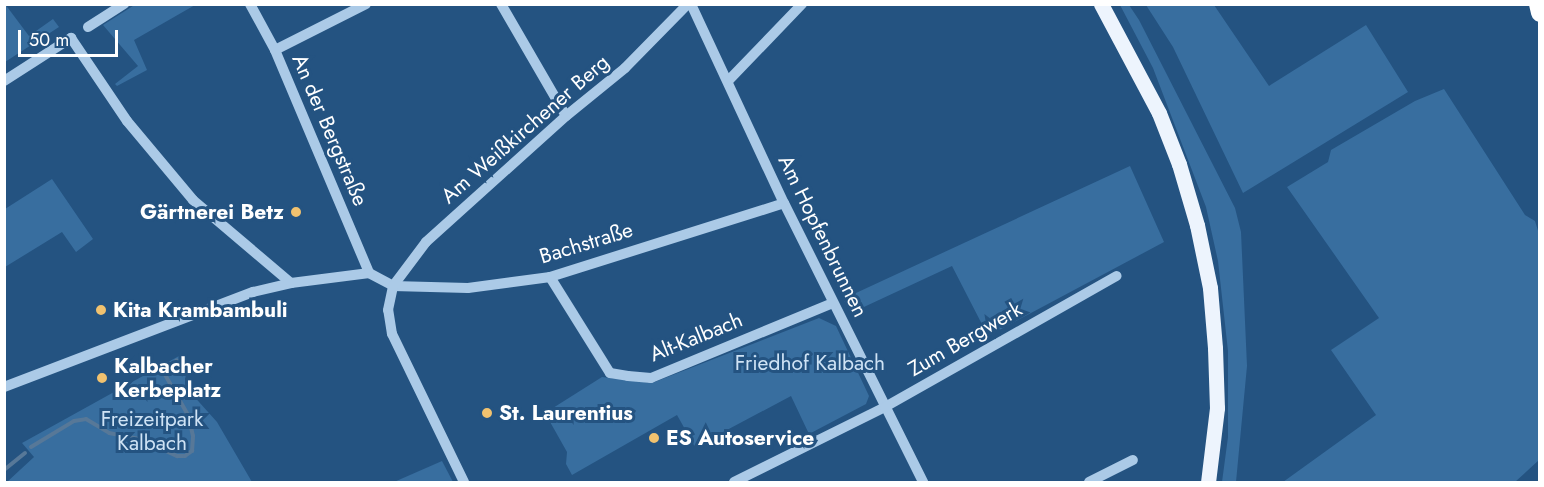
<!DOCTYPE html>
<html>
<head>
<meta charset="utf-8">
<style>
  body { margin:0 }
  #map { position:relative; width:1544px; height:487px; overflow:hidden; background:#245381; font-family:Jost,sans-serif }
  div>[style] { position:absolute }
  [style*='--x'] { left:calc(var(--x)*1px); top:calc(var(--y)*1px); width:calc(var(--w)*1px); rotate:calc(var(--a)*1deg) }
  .green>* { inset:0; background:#386e9f }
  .stream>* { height:4px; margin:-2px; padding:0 2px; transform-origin:2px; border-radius:2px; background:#577898 }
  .minor>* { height:10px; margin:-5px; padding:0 5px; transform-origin:5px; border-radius:5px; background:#abcae7 }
  .major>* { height:15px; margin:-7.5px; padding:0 7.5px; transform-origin:7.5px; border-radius:7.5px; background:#edf4fd }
  .highway>* { height:18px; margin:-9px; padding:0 9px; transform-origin:9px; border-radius:9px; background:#fff }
  .dots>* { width:16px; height:16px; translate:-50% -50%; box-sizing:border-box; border:3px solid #245381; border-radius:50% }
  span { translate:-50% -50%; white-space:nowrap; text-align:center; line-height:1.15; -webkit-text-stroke:6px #245381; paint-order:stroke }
  .street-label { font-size:21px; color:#fff }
  .poi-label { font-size:21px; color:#fff; font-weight:700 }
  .right { translate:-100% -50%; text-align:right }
  .left { translate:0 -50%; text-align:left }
  .park-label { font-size:21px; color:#cfe3f5 }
  .frame { position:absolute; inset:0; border:6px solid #fff; pointer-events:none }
  .scale { position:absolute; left:18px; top:30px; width:100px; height:27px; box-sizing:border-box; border:3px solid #fff; border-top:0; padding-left:8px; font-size:18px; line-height:21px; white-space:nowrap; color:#fff; -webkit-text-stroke:4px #245381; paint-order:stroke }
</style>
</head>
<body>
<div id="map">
  <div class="green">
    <div style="clip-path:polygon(5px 4px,29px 36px,53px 19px,59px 27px,5px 62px)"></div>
    <div style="clip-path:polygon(136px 4px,195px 5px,134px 40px,147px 70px,117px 86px,115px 84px,138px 66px,103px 25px)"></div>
    <div style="clip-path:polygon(1120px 5px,1129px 5px,1139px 20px,1235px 208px,1241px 232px,1247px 366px,1236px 482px,1222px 482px,1228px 437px,1228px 351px,1218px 261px,1206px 207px,1153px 68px)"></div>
    <div style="clip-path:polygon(1146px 5px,1214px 5px,1269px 86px,1366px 25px,1408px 92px,1243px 193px,1173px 47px)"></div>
    <div style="clip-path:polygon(1444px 89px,1525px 215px,1535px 221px,1539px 234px,1539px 460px,1515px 482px,1283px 482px,1376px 415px,1331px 350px,1379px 318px,1287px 187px,1328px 162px,1331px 150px,1415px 101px)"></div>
    <div style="clip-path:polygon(1130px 166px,1164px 242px,988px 336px,952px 266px,851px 313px,843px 299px)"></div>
    <div style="clip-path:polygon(52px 179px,93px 239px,76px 252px,62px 232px,5px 267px,5px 209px)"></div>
    <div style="clip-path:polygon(819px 318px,836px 326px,869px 396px,866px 404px,809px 434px,791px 396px,695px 447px,677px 415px,572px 475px,566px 464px,567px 452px,545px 413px,602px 377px,652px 383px)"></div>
    <div style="clip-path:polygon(179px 356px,191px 393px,217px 422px,252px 482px,7px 482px,34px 457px,22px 443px)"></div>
    <div style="clip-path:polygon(442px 461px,453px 482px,394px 482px)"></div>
  </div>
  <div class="stream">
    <div style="--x:31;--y:447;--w:50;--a:-31.2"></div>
    <div style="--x:74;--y:421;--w:12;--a:-9"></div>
    <div style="--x:86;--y:419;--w:27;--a:31"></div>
    <div style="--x:109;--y:433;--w:32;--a:11"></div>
    <div style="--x:140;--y:439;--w:41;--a:24.7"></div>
    <div style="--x:177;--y:456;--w:8;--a:0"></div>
    <div style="--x:185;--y:456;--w:9;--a:-36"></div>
    <div style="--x:192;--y:451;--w:15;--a:-86"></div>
    <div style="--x:193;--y:436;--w:22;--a:-103"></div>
    <div style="--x:188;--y:415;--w:48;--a:-119.7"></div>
    <div style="--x:164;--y:373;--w:18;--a:-45"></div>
    <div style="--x:4;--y:470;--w:27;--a:-39"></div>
  </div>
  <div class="minor">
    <div style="--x:250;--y:4;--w:52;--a:61.5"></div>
    <div style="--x:275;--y:50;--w:242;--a:67.1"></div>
    <div style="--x:501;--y:4;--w:129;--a:59.9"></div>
    <div style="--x:691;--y:4;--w:220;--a:65"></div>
    <div style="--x:784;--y:203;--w:312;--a:63.5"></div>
    <div style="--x:88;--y:27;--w:43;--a:-32.6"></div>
    <div style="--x:275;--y:50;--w:102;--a:-26.8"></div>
    <div style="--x:4;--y:81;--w:80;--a:-32.7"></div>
    <div style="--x:71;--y:38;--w:100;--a:56"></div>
    <div style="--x:127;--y:121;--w:103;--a:50.1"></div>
    <div style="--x:193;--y:200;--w:128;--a:40.3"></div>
    <div style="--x:728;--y:81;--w:107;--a:-46.1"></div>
    <div style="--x:550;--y:277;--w:113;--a:58"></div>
    <div style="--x:610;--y:373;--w:18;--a:9"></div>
    <div style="--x:628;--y:376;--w:23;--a:5"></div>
    <div style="--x:651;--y:378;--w:197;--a:-22.4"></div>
    <div style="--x:4;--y:387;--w:267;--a:-20.9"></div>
    <div style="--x:253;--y:292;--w:39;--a:-13"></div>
    <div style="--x:291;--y:283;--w:79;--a:-7.3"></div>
    <div style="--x:369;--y:273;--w:27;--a:28"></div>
    <div style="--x:393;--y:286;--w:75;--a:1.5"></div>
    <div style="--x:468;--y:288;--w:83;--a:-7.6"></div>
    <div style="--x:550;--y:277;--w:245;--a:-17.5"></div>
    <div style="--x:464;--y:482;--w:165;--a:-115.9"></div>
    <div style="--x:392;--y:334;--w:24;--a:-99"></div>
    <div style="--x:388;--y:310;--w:25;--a:-78"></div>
    <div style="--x:393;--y:286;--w:55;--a:-53.1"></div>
    <div style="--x:426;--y:242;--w:188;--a:-42"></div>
    <div style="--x:566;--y:116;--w:76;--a:-39.1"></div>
    <div style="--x:625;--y:68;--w:90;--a:-45.5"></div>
    <div style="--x:734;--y:482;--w:169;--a:-26.4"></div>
    <div style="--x:885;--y:407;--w:266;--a:-29.5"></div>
    <div style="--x:1089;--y:482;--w:49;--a:-26.6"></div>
  </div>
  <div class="major">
    <div style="--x:1101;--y:4;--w:123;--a:62"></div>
    <div style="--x:1159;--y:113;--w:55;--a:68.6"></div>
    <div style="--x:1179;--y:164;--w:64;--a:73.6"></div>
    <div style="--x:1197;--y:225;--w:64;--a:78.3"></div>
    <div style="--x:1210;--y:288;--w:60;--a:85.2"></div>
    <div style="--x:1215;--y:348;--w:60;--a:88.1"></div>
    <div style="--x:1217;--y:408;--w:75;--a:96.9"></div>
  </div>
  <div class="highway">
    <div style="--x:1538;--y:4;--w:9;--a:77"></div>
  </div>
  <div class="dots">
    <div style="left:296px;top:212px;background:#f1c26f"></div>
    <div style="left:101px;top:310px;background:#f1c26f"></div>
    <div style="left:102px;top:378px;background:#f1c26f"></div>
    <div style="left:487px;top:413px;background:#f1c26f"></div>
    <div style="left:654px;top:438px;background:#f1c26f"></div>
  </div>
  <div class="street-label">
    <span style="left:525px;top:129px;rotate:-41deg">Am Weißkirchener Berg</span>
    <span style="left:330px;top:130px;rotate:67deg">An der Bergstraße</span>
    <span style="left:823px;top:236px;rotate:64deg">Am Hopfenbrunnen</span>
    <span style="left:586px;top:243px;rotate:-17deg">Bachstraße</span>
    <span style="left:696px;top:337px;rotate:-22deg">Alt-Kalbach</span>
    <span style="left:965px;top:339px;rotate:-30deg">Zum Bergwerk</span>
  </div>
  <div class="poi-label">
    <span class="right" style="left:284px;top:212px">Gärtnerei Betz</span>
    <span class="left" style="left:113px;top:310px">Kita Krambambuli</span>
    <span class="left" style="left:114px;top:378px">Kalbacher<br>Kerbeplatz</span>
    <span class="left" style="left:499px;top:413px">St. Laurentius</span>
    <span class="left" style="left:666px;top:438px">ES Autoservice</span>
  </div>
  <div class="park-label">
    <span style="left:810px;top:363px">Friedhof Kalbach</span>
    <span style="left:152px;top:431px">Freizeitpark<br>Kalbach</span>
  </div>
  <div class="frame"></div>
  <div class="scale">50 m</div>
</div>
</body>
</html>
